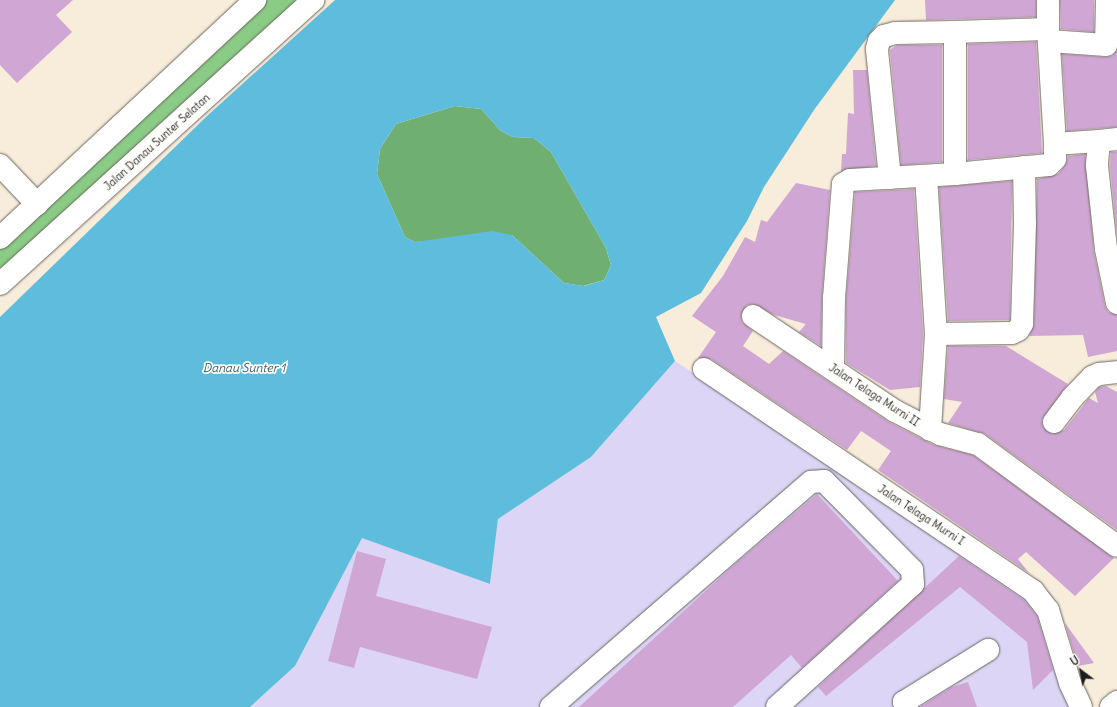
<!DOCTYPE html>
<html>
<head>
<meta charset="utf-8">
<style>
  body { margin:0 }
  #map { position:relative; width:1117px; height:707px; overflow:hidden; background:#f8ecda; font-family:Delius,sans-serif }
  div>[style] { position:absolute }
  [style*='--x'] { left:calc(var(--x)*1px); top:calc(var(--y)*1px); width:calc(var(--w)*1px); rotate:calc(var(--a)*1deg) }
  .built>* { inset:0; background:#ddd5f6 }
  .green>* { inset:0; background:#8acc85 }
  .forest>* { inset:0; background:#6fb072 }
  .water>* { inset:0; background:#5ebddc }
  .building>* { inset:0; background:#d0a6d4 }
  .roads { filter:drop-shadow(0 0 1px #69655e) drop-shadow(0 0 1px #69655e) }
  .minor>* { height:22px; margin:-11px; padding:0 11px; transform-origin:11px; border-radius:11px; background:#fff }
  span { translate:-50% -50%; white-space:nowrap; text-align:center; line-height:1.15; -webkit-text-stroke:3.5px #fdfcf7; paint-order:stroke }
  .street-label { font-size:11px; color:#1c1c1c }
  .water-label { font-size:12px; color:#365c69; font-style:italic }
  .north { position:absolute; left:1061px; top:651px; width:40px; height:40px; -webkit-text-stroke:3px #fdfcf7; paint-order:stroke; rotate:328deg; font-size:11px; font-weight:700; line-height:16px; text-align:center; color:#1c1c1c }
  .north::after { content:''; display:block; margin:auto; width:14px; height:18px; background:#1c1c1c; clip-path:polygon(50% 0,100% 100%,50% 72%,0 100%) }
</style>
</head>
<body>
<div id="map">
  <div class="built">
    <div style="clip-path:polygon(675px 361px,1041px 602px,1073px 707px,250px 707px,295px 666px,362px 537px,490px 584px,498px 519px,591px 457px)"></div>
  </div>
  <div class="green">
    <div style="clip-path:polygon(255px 0,313px 0,0 284px,0 237px)"></div>
  </div>
  <div class="forest">
    <div style="clip-path:polygon(455px 106px,481px 109px,501px 131px,513px 137px,534px 138px,551px 152px,606px 248px,611px 265px,604px 280px,583px 286px,564px 283px,512px 235px,415px 242px,405px 237px,377px 174px,380px 149px,396px 124px)"></div>
  </div>
  <div class="water">
    <div style="clip-path:polygon(evenodd,335px 0,895px 0,814px 110px,764px 187px,747px 221px,701px 293px,656px 317px,675px 361px,591px 457px,498px 519px,490px 584px,362px 538px,295px 666px,250px 707px,0 707px,0 317px,207px 116px,335px 0,455px 106px,481px 109px,501px 131px,513px 137px,534px 138px,551px 152px,606px 248px,611px 265px,604px 280px,584px 286px,564px 283px,512px 235px,492px 231px,415px 242px,405px 237px,377px 174px,380px 149px,396px 124px,455px 106px)"></div>
  </div>
  <div class="building">
    <div style="clip-path:polygon(0 0,73px 0,56px 15px,72px 32px,17px 83px,0 65px)"></div>
    <div style="clip-path:polygon(925px 0,1036px 0,1036px 17px,926px 20px)"></div>
    <div style="clip-path:polygon(1060px 0,1094px 0,1094px 32px,1061px 29px)"></div>
    <div style="clip-path:polygon(1036px 42px,1042px 153px,968px 160px,968px 44px)"></div>
    <div style="clip-path:polygon(897px 45px,942px 45px,942px 162px,901px 165px,890px 50px)"></div>
    <div style="clip-path:polygon(1117px 50px,1117px 127px,1067px 131px,1062px 54px,1105px 57px,1112px 56px)"></div>
    <div style="clip-path:polygon(853px 70px,867px 70px,876px 166px,841px 171px,842px 154px,846px 154px,848px 113px,854px 114px)"></div>
    <div style="clip-path:polygon(1111px 152px,1117px 152px,1117px 234px,1110px 166px)"></div>
    <div style="clip-path:polygon(1085px 154px,1094px 252px,1105px 306px,1108px 312px,1117px 315px,1117px 351px,1088px 357px,1083px 335px,1029px 336px,1034px 324px,1037px 179px,1058px 174px,1066px 164px,1068px 156px)"></div>
    <div style="clip-path:polygon(1012px 181px,1010px 320px,948px 321px,939px 187px)"></div>
    <div style="clip-path:polygon(796px 183px,830px 190px,822px 297px,821px 346px,799px 332px,806px 324px,774px 315px,753px 304px,747px 305px,741px 315px,742px 322px,753px 331px,743px 346px,769px 364px,783px 351px,889px 422px,934px 445px,973px 455px,1114px 558px,1075px 596px,1026px 552px,1018px 559px,1029px 573px,878px 470px,891px 451px,861px 431px,847px 450px,711px 359px,698px 358px,716px 332px,692px 316px,723px 276px,745px 237px,755px 242px,761px 220px,767px 222px)"></div>
    <div style="clip-path:polygon(914px 189px,923px 334px,920px 387px,890px 390px,846px 363px,846px 299px,855px 192px)"></div>
    <div style="clip-path:polygon(948px 346px,1006px 346px,1068px 384px,1042px 420px,1043px 427px,1052px 434px,1064px 430px,1089px 398px,1098px 403px,1095px 392px,1099px 387px,1106px 386px,1117px 392px,1117px 530px,985px 434px,948px 423px,962px 402px,944px 399px)"></div>
    <div style="clip-path:polygon(817px 494px,898px 581px,802px 668px,791px 655px,733px 707px,579px 707px,734px 565px)"></div>
    <div style="clip-path:polygon(357px 551px,386px 559px,376px 596px,492px 627px,477px 679px,360px 647px,354px 668px,328px 661px)"></div>
    <div style="clip-path:polygon(959px 556px,1024px 600px,1037px 616px,1053px 670px,1033px 690px,1027px 642px,960px 587px,826px 696px,818px 687px)"></div>
    <div style="clip-path:polygon(1065px 623px,1094px 663px,1078px 666px)"></div>
    <div style="clip-path:polygon(968px 682px,977px 707px,920px 707px,952px 687px)"></div>
  </div>
  <div class="roads">
    <div class="minor">
      <div style="--x:1048;--y:29;--w:115;--a:86.5"></div>
      <div style="--x:1049;--y:41;--w:57;--a:4"></div>
      <div style="--x:1106;--y:45;--w:45;--a:-88.7"></div>
      <div style="--x:1117;--y:139;--w:18;--a:174"></div>
      <div style="--x:1099;--y:141;--w:25;--a:95"></div>
      <div style="--x:1097;--y:166;--w:83;--a:83.8"></div>
      <div style="--x:1106;--y:249;--w:55;--a:78.5"></div>
      <div style="--x:0;--y:165;--w:54;--a:46.5"></div>
      <div style="--x:955;--y:174;--w:142;--a:-90"></div>
      <div style="--x:955;--y:32;--w:93;--a:-1.8"></div>
      <div style="--x:1048;--y:29;--w:29;--a:-90"></div>
      <div style="--x:926;--y:176;--w:158;--a:86.4"></div>
      <div style="--x:936;--y:334;--w:96;--a:93.6"></div>
      <div style="--x:890;--y:178;--w:130;--a:-95.8"></div>
      <div style="--x:877;--y:49;--w:8;--a:-76"></div>
      <div style="--x:879;--y:41;--w:7;--a:-45"></div>
      <div style="--x:884;--y:36;--w:11;--a:-15"></div>
      <div style="--x:895;--y:33;--w:60;--a:-1"></div>
      <div style="--x:0;--y:238;--w:349;--a:-43"></div>
      <div style="--x:0;--y:284;--w:423;--a:-42.2"></div>
      <div style="--x:753;--y:316;--w:171;--a:33.8"></div>
      <div style="--x:895;--y:411;--w:51;--a:27.1"></div>
      <div style="--x:940;--y:434;--w:39;--a:15"></div>
      <div style="--x:978;--y:444;--w:172;--a:36.3"></div>
      <div style="--x:936;--y:334;--w:76;--a:-0.8"></div>
      <div style="--x:1012;--y:333;--w:7;--a:-27"></div>
      <div style="--x:1018;--y:330;--w:7;--a:-56"></div>
      <div style="--x:1022;--y:324;--w:100;--a:-88.3"></div>
      <div style="--x:1025;--y:224;--w:57;--a:-91"></div>
      <div style="--x:833;--y:367;--w:69;--a:-89.2"></div>
      <div style="--x:834;--y:298;--w:114;--a:-85.5"></div>
      <div style="--x:843;--y:184;--w:8;--a:-30"></div>
      <div style="--x:850;--y:180;--w:105;--a:-3.3"></div>
      <div style="--x:955;--y:174;--w:94;--a:-5.5"></div>
      <div style="--x:1049;--y:165;--w:8;--a:-45"></div>
      <div style="--x:1055;--y:159;--w:15;--a:-90"></div>
      <div style="--x:1055;--y:144;--w:44;--a:-3.9"></div>
      <div style="--x:704;--y:369;--w:397;--a:34"></div>
      <div style="--x:1033;--y:591;--w:24;--a:52"></div>
      <div style="--x:1048;--y:610;--w:76;--a:73.2"></div>
      <div style="--x:1070;--y:683;--w:26;--a:65"></div>
      <div style="--x:1054;--y:422;--w:30;--a:-53"></div>
      <div style="--x:1072;--y:398;--w:29;--a:-46"></div>
      <div style="--x:1092;--y:377;--w:8;--a:-23"></div>
      <div style="--x:1099;--y:374;--w:18;--a:-6"></div>
      <div style="--x:551;--y:707;--w:344;--a:-40.9"></div>
      <div style="--x:811;--y:482;--w:13;--a:-4"></div>
      <div style="--x:824;--y:481;--w:125;--a:45.3"></div>
      <div style="--x:912;--y:570;--w:14;--a:86"></div>
      <div style="--x:913;--y:584;--w:183;--a:137.9"></div>
      <div style="--x:907;--y:707;--w:6;--a:-121"></div>
      <div style="--x:904;--y:702;--w:99;--a:-31.8"></div>
      <div style="--x:1111;--y:707;--w:8;--a:-40"></div>
    </div>
  </div>
  <div class="street-label">
    <span style="left:157px;top:142px;rotate:-42deg">Jalan Danau Sunter Selatan</span>
    <span style="left:874px;top:395px;rotate:33deg">Jalan Telaga Murni II</span>
    <span style="left:921px;top:515px;rotate:33deg">Jalan Telaga Murni I</span>
  </div>
  <div class="water-label">
    <span style="left:244px;top:368px">Danau Sunter 1</span>
  </div>
  <div class="north">U</div>
</div>
</body>
</html>
